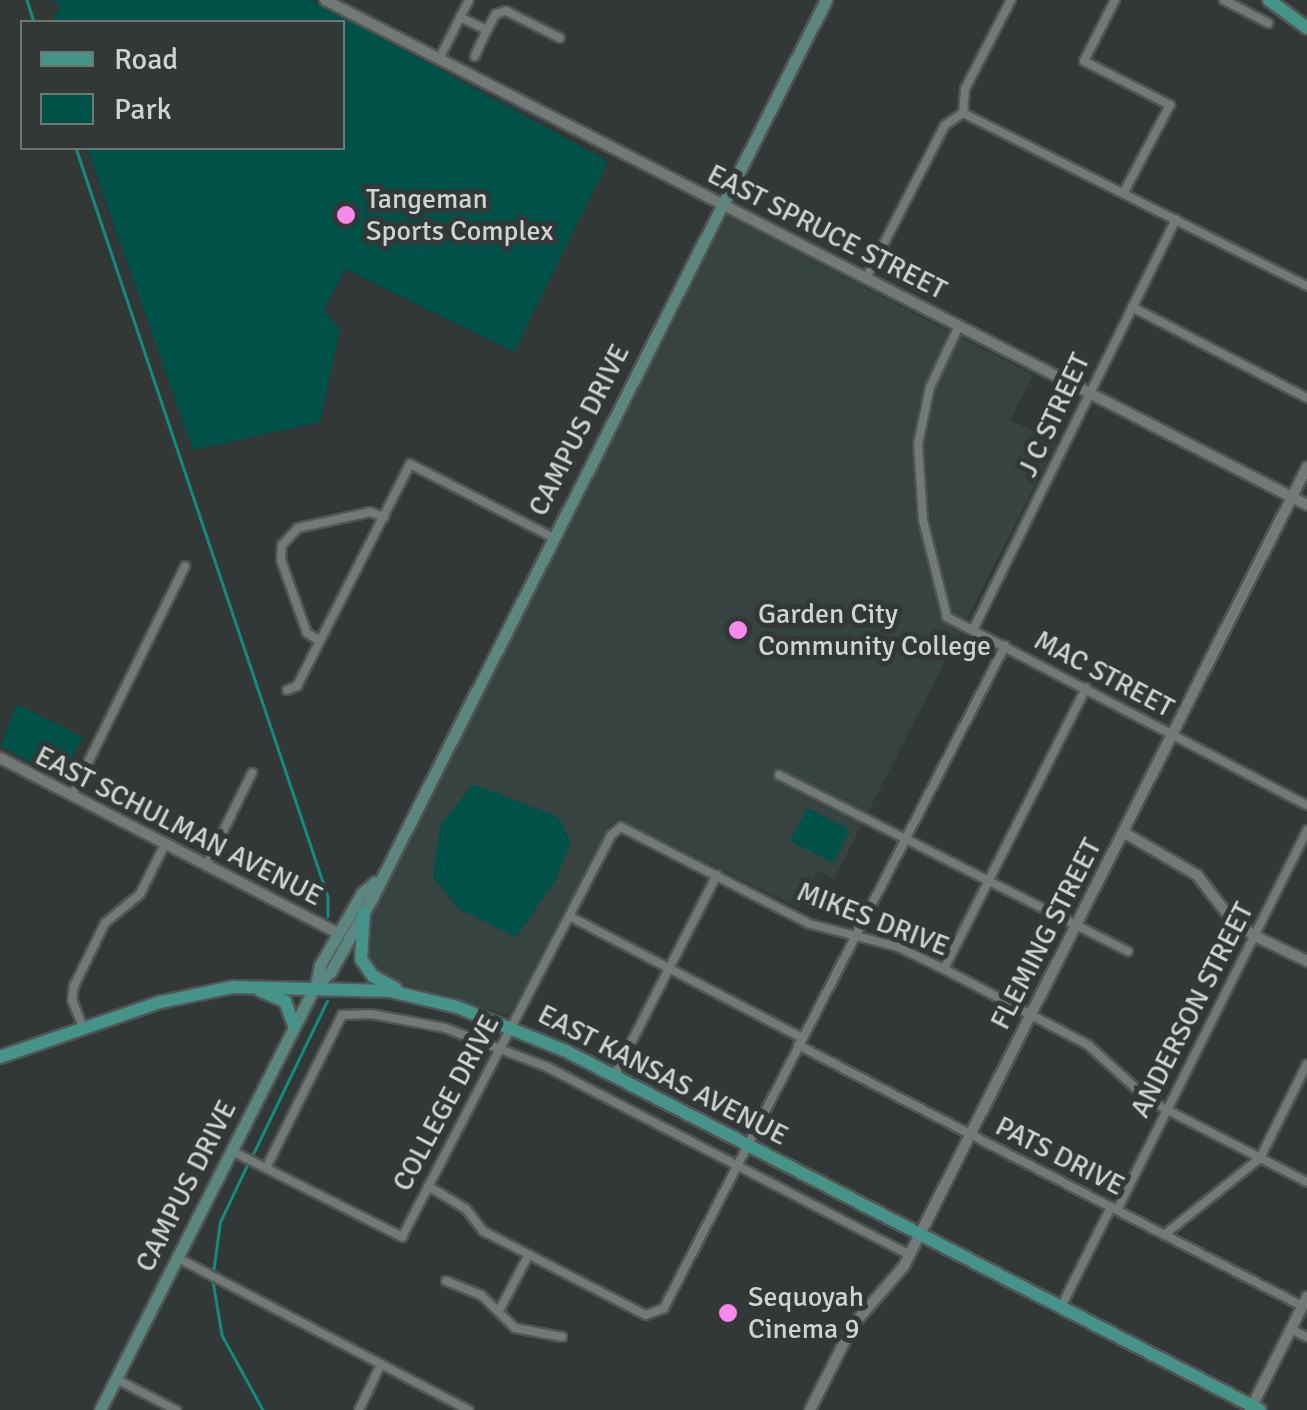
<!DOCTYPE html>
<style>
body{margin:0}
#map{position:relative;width:1307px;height:1410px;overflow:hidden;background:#323837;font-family:Signika,sans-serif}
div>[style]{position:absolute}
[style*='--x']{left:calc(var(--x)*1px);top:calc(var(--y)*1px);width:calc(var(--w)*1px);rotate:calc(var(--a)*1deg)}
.built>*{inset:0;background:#364340}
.green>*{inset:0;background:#005147}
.stream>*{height:2.5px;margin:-1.25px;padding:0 1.25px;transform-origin:1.25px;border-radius:1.25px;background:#138c7d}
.roads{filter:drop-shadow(2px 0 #505554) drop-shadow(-2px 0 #505554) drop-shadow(0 2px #505554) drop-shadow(0 -2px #505554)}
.minor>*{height:8px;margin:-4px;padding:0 4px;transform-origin:4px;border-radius:4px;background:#727977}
.tertiary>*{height:10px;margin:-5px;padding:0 5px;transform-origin:5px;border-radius:5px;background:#727977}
.secondary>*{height:11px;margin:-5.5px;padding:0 5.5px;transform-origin:5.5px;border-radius:5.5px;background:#5c8680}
.primary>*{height:12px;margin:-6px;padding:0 6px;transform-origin:6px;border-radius:6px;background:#459389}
.dots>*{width:28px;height:28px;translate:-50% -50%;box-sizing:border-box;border:5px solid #323837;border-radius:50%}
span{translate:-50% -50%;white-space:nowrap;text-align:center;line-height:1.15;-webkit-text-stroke:10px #323837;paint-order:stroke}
.poi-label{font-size:28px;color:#cfd3d2}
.left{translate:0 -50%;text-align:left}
.street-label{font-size:28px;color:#cfd3d2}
.legend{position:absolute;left:20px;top:20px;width:325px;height:130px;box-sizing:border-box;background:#323837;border:2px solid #717675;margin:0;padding:12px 18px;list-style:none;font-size:30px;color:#cfd3d2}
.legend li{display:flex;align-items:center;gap:20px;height:50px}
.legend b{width:50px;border:2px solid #717675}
</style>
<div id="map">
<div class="built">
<div style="clip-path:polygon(727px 216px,1033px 375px,1010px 420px,1057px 442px,834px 879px,818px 871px,799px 908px,619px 819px,609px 825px,509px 1016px,392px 981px,366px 955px,366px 925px)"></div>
</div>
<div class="green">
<div style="clip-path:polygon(53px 0,312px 0,608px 161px,514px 352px,345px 269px,324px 309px,340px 330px,320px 422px,193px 450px,87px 148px,342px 148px,342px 22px,60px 22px,53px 19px,61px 5px)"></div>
<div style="clip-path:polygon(17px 704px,83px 737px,61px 779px,0 745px)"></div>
<div style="clip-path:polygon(473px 784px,558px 817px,571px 842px,555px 881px,516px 937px,458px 908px,433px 877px,440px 826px)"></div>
<div style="clip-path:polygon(807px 808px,850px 830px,833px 863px,790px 841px)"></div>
</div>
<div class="stream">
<div style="--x:27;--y:0;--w:23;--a:72"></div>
<div style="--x:76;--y:148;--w:790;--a:71.4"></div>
<div style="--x:328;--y:897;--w:19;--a:90"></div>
<div style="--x:252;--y:1156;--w:172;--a:-64.2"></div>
<div style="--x:213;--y:1273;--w:51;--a:-82.2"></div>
<div style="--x:220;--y:1222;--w:65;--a:-64.6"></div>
<div style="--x:213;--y:1281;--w:55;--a:80.5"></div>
<div style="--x:222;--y:1335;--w:85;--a:61.3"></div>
</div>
<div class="roads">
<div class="minor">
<div style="--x:1115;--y:0;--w:68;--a:116.9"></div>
<div style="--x:1084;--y:61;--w:97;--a:27.1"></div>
<div style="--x:1170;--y:105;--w:98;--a:117.9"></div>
<div style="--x:1224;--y:0;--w:50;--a:27.6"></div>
<div style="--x:460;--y:17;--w:30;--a:26"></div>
<div style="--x:487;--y:30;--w:29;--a:115"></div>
<div style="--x:487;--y:30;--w:18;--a:-61"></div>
<div style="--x:496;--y:14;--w:10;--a:-17"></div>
<div style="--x:506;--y:11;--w:60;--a:26.6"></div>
<div style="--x:439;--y:59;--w:66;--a:-63"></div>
<div style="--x:963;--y:113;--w:385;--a:26.7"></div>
<div style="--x:963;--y:113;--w:24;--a:-85"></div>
<div style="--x:965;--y:89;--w:100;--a:-62.7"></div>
<div style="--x:866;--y:278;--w:172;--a:-62.7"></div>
<div style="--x:945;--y:125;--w:22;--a:-34"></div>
<div style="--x:1132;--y:307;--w:197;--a:27.5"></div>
<div style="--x:959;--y:326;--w:68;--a:115.4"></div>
<div style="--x:930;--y:387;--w:58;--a:101.9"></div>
<div style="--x:918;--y:444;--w:76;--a:86.2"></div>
<div style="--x:923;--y:520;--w:100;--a:76.1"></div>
<div style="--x:947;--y:617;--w:406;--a:27.6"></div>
<div style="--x:973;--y:630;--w:458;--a:-63.7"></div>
<div style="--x:320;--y:641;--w:15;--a:-148"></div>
<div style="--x:307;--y:633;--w:77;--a:-109.6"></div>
<div style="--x:281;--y:560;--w:15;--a:-86"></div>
<div style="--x:282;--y:545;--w:23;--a:-47"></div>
<div style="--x:298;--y:528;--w:74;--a:-12.5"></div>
<div style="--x:370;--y:512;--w:15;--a:20"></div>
<div style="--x:287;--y:690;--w:11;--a:-22"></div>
<div style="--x:297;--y:686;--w:249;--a:-63"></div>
<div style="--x:410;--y:464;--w:160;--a:27.2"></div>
<div style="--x:779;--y:775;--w:391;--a:26.8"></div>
<div style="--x:72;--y:795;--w:255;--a:-63.7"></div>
<div style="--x:206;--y:866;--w:104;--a:-63.7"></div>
<div style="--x:569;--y:916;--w:263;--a:27.6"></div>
<div style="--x:944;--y:969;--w:315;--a:-63.2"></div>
<div style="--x:83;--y:1027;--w:29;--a:-112"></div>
<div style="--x:72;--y:1000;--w:14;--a:-82"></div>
<div style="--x:74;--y:986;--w:70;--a:-63.8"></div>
<div style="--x:105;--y:923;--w:45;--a:-39.6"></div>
<div style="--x:140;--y:894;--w:56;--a:-63.4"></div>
<div style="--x:798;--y:1045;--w:568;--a:27.38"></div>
<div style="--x:614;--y:1076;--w:226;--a:-62.9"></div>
<div style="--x:232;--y:1151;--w:191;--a:26.8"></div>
<div style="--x:402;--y:1237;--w:453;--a:-62.5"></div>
<div style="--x:611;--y:835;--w:13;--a:-39"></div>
<div style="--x:621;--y:827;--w:212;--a:27.2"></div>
<div style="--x:810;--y:924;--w:91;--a:14.6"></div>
<div style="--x:898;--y:947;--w:51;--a:25.6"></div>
<div style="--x:944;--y:969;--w:163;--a:27.8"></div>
<div style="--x:1088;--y:1045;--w:84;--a:42.1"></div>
<div style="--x:1150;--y:1101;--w:177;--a:27.3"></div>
<div style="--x:266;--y:1168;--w:171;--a:-63.6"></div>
<div style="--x:342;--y:1015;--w:29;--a:-2"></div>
<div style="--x:371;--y:1014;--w:75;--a:10.7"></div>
<div style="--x:445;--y:1028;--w:109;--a:20.9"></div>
<div style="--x:547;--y:1067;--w:409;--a:27.4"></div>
<div style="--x:428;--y:1186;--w:44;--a:31.2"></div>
<div style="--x:466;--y:1209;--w:28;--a:52"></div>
<div style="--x:483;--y:1231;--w:183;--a:27.3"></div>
<div style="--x:646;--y:1315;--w:19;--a:-21"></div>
<div style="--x:664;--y:1308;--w:745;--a:-62.75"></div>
<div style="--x:1117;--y:1210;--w:425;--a:-63.4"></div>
<div style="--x:1164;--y:1235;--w:123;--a:-38.7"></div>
<div style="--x:1260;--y:1158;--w:105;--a:-63.4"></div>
<div style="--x:178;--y:1258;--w:328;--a:27.6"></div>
<div style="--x:446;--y:1281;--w:38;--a:22"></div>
<div style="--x:481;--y:1295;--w:47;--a:44.1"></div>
<div style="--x:515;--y:1328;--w:48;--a:10.8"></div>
<div style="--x:1061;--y:1307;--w:112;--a:-63.4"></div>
<div style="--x:499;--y:1311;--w:64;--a:-62.2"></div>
<div style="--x:1291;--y:1329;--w:18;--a:27"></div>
<div style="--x:116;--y:1379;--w:68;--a:27.3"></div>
<div style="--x:359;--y:1410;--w:51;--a:-64.4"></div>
</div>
<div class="tertiary">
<div style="--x:325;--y:0;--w:1104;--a:27.21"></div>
<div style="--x:0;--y:758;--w:381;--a:27.4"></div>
<div style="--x:1123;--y:832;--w:86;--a:30.2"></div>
<div style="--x:1197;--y:875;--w:57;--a:52.1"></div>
<div style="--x:1232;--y:920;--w:28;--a:35"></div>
<div style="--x:1255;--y:936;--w:58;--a:25.7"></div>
<div style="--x:810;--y:1410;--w:95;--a:-63.2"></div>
<div style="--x:853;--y:1325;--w:78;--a:-49.2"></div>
<div style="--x:904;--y:1266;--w:895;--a:-63.23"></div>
<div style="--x:1250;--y:1410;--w:127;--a:-63.2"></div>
</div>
<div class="secondary">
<div style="--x:316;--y:985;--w:21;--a:-43"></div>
<div style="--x:331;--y:971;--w:84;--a:-60.7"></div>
<div style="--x:372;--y:898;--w:1006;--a:-63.18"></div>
<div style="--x:100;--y:1410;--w:477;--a:-63.1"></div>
<div style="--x:316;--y:985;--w:20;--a:-79"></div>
<div style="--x:320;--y:965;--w:83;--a:-59.7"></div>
<div style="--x:362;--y:893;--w:17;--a:-40"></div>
</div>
<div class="primary">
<div style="--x:1269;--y:0;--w:47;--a:36.4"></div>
<div style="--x:364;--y:913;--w:46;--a:93.7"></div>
<div style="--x:361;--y:959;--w:21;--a:55"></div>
<div style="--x:373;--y:976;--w:26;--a:29"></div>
<div style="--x:261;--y:991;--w:26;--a:23"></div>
<div style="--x:285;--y:1001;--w:27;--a:70"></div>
<div style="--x:0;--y:1057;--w:170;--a:-18.9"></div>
<div style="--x:161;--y:1002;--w:74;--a:-11.8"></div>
<div style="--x:233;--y:987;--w:157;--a:1.5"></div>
<div style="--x:390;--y:991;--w:69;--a:13.4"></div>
<div style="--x:457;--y:1007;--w:118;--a:22"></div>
<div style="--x:566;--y:1051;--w:781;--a:27.35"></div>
</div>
</div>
<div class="dots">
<div style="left:346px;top:215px;background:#f888ea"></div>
<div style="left:738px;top:630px;background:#f888ea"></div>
<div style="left:728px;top:1313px;background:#f888ea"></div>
</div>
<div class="poi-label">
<span class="left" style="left:366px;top:215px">Tangeman<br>Sports Complex</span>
<span class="left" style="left:758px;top:630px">Garden City<br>Community College</span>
<span class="left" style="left:748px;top:1313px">Sequoyah<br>Cinema 9</span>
</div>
<div class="street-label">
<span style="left:827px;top:232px;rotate:27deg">EAST SPRUCE STREET</span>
<span style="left:1054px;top:415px;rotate:-65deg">J C STREET</span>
<span style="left:579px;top:430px;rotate:-63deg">CAMPUS DRIVE</span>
<span style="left:1104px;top:674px;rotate:28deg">MAC STREET</span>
<span style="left:179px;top:826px;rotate:27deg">EAST SCHULMAN AVENUE</span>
<span style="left:873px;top:919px;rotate:21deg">MIKES DRIVE</span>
<span style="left:1046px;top:934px;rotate:-63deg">FLEMING STREET</span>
<span style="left:1192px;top:1010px;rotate:-63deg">ANDERSON STREET</span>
<span style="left:663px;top:1075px;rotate:27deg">EAST KANSAS AVENUE</span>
<span style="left:446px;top:1103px;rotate:-62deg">COLLEGE DRIVE</span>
<span style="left:1060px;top:1156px;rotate:27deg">PATS DRIVE</span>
<span style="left:186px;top:1186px;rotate:-63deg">CAMPUS DRIVE</span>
</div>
<ul class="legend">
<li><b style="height:12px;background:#459389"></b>Road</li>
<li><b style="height:28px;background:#005147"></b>Park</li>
</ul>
</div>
